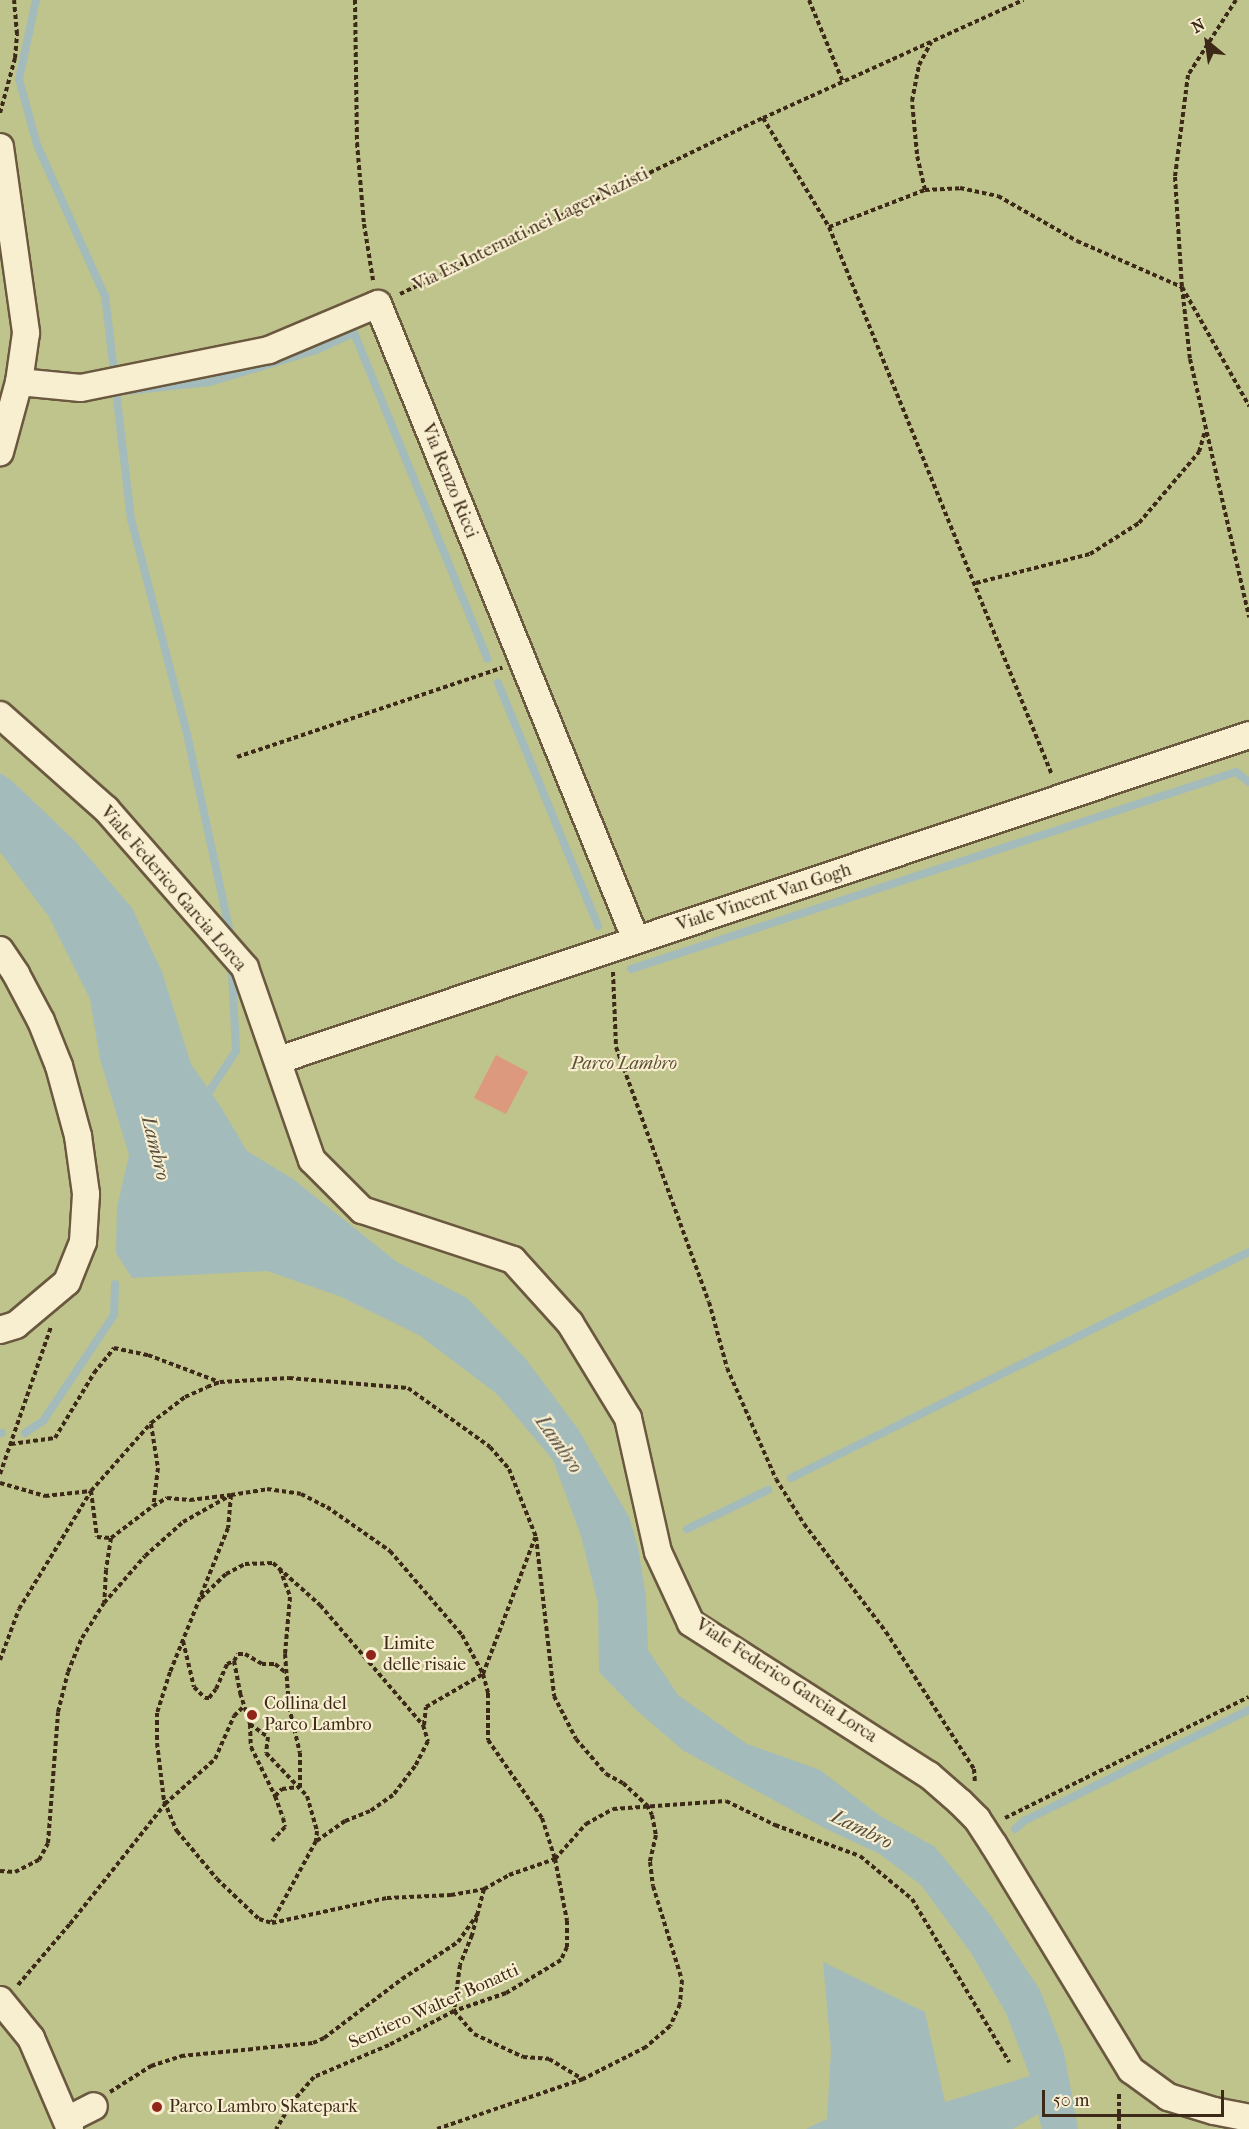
<!DOCTYPE html>
<style>
body{margin:0}
#map{position:relative;width:1249px;height:2129px;overflow:hidden;background:#f5e5b7;font-family:"IM FELL French Canon",serif}
div>[style]{position:absolute}
[style*='--x']{left:calc(var(--x)*1px);top:calc(var(--y)*1px);width:calc(var(--w)*1px);rotate:calc(var(--a)*1deg)}
.green>*{inset:0;background:#bfc38c}
.water>*{inset:0;background:#a3bcbb}
.stream>*{height:8px;margin:-4px;padding:0 4px;transform-origin:4px;border-radius:4px;background:#a3bcbb}
.building>*{inset:0;background:#dd997e}
.path>*{height:4px;margin-top:-2px;transform-origin:0;background:repeating-linear-gradient(90deg,#3c2917 0 4.5px,transparent 0 7.5px)}
.roads{filter:drop-shadow(2px 0 #6a583f) drop-shadow(-2px 0 #6a583f) drop-shadow(0 2px #6a583f) drop-shadow(0 -2px #6a583f)}
.minor>*{height:26px;margin:-13px;padding:0 13px;transform-origin:13px;border-radius:13px;background:#f8eed0}
.dots>*{width:16px;height:16px;translate:-50% -50%;box-sizing:border-box;border:3px solid #f8eed0;border-radius:50%}
span{translate:-50% -50%;white-space:nowrap;text-align:center;line-height:1.15;-webkit-text-stroke:4.5px #f8eed0;paint-order:stroke}
.street-label{font-size:18px;color:#3c2917}
.park-label{font-size:18px;color:#5d5034;font-style:italic}
.poi-label{font-size:18px;color:#3c2917}
.left{translate:0 -50%;text-align:left}
.water-label{font-size:20px;color:#564e40;font-style:italic}
.north{position:absolute;left:1177px;top:12px;width:60px;height:60px;-webkit-text-stroke:4px #f8eed0;paint-order:stroke;rotate:331deg;font-size:16px;font-weight:700;line-height:24px;text-align:center;color:#3c2917}
.north::after{content:'';display:block;margin:auto;width:21px;height:27px;background:#3c2917;clip-path:polygon(50% 0,100% 100%,50% 72%,0 100%)}
.scale{position:absolute;left:1042px;top:2090px;width:182px;height:27px;box-sizing:border-box;border:3px solid #3c2917;border-top:0;padding-left:8px;font-size:18px;line-height:21px;white-space:nowrap;color:#3c2917;-webkit-text-stroke:4px #f8eed0;paint-order:stroke}
</style>
<div id="map">
<div class="green">
<div style="clip-path:polygon(0 0,1249px 0,1249px 2129px,0 2129px)"></div>
</div>
<div class="water">
<div style="clip-path:polygon(0 773px,11px 780px,75px 841px,132px 908px,162px 972px,191px 1064px,219px 1104px,247px 1151px,293px 1179px,397px 1262px,467px 1298px,525px 1358px,578px 1429px,629px 1517px,638px 1547px,646px 1597px,648px 1650px,678px 1695px,747px 1744px,820px 1770px,880px 1816px,935px 1847px,989px 1913px,1040px 1990px,1064px 2052px,1078px 2129px,1042px 2129px,1038px 2114px,1013px 2129px,806px 2129px,827px 2119px,831px 2050px,823px 1962px,925px 2012px,945px 2102px,1030px 2076px,1006px 2013px,971px 1953px,921px 1885px,878px 1853px,826px 1829px,684px 1751px,636px 1710px,599px 1672px,598px 1603px,581px 1536px,553px 1460px,497px 1394px,419px 1335px,339px 1296px,267px 1271px,132px 1278px,116px 1253px,117px 1207px,129px 1155px,100px 1059px,90px 999px,49px 917px,0 852px)"></div>
</div>
<div class="stream">
<div style="--x:36;--y:0;--w:81;--a:102.1"></div>
<div style="--x:19;--y:79;--w:68;--a:74.7"></div>
<div style="--x:37;--y:145;--w:166;--a:65.8"></div>
<div style="--x:105;--y:296;--w:76;--a:83.2"></div>
<div style="--x:498;--y:683;--w:263;--a:67.6"></div>
<div style="--x:230;--y:933;--w:208;--a:-102.2"></div>
<div style="--x:186;--y:730;--w:218;--a:-104.6"></div>
<div style="--x:131;--y:519;--w:128;--a:-96.7"></div>
<div style="--x:116;--y:392;--w:95;--a:-6.1"></div>
<div style="--x:210;--y:382;--w:111;--a:-16.8"></div>
<div style="--x:316;--y:350;--w:42;--a:-24.1"></div>
<div style="--x:354;--y:333;--w:352;--a:67.7"></div>
<div style="--x:631;--y:969;--w:636;--a:-18.04"></div>
<div style="--x:1236;--y:772;--w:16;--a:38"></div>
<div style="--x:205;--y:1098;--w:56;--a:-56.6"></div>
<div style="--x:236;--y:1051;--w:80;--a:-92.9"></div>
<div style="--x:0;--y:1433;--w:2;--a:0"></div>
<div style="--x:25;--y:1433;--w:22;--a:-34"></div>
<div style="--x:43;--y:1421;--w:128;--a:-56.2"></div>
<div style="--x:114;--y:1315;--w:31;--a:-88"></div>
<div style="--x:791;--y:1478;--w:511;--a:-26.26"></div>
<div style="--x:687;--y:1529;--w:90;--a:-25.7"></div>
<div style="--x:1015;--y:1829;--w:12;--a:-42"></div>
<div style="--x:1024;--y:1821;--w:251;--a:-26.3"></div>
</div>
<div class="building">
<div style="clip-path:polygon(496px 1055px,528px 1072px,506px 1114px,474px 1098px)"></div>
</div>
<div class="path">
<div style="--x:355;--y:0;--w:143;--a:89.2"></div>
<div style="--x:357;--y:143;--w:81;--a:85.1"></div>
<div style="--x:364;--y:224;--w:57;--a:80.9"></div>
<div style="--x:809;--y:0;--w:89;--a:67.5"></div>
<div style="--x:1236;--y:0;--w:89;--a:122.6"></div>
<div style="--x:1188;--y:75;--w:103;--a:97.3"></div>
<div style="--x:1175;--y:177;--w:110;--a:86.4"></div>
<div style="--x:1182;--y:287;--w:72;--a:83.7"></div>
<div style="--x:1190;--y:359;--w:265;--a:77.1"></div>
<div style="--x:0;--y:113;--w:57;--a:-74.7"></div>
<div style="--x:15;--y:58;--w:24;--a:-85"></div>
<div style="--x:17;--y:34;--w:34;--a:-95"></div>
<div style="--x:763;--y:118;--w:127;--a:58.8"></div>
<div style="--x:829;--y:227;--w:592;--a:67.86"></div>
<div style="--x:925;--y:190;--w:37;--a:-103"></div>
<div style="--x:917;--y:154;--w:53;--a:-95.4"></div>
<div style="--x:912;--y:101;--w:37;--a:-79"></div>
<div style="--x:919;--y:65;--w:26;--a:-62"></div>
<div style="--x:829;--y:227;--w:103;--a:-21.1"></div>
<div style="--x:925;--y:190;--w:35;--a:-3"></div>
<div style="--x:960;--y:188;--w:39;--a:12"></div>
<div style="--x:998;--y:196;--w:91;--a:29.7"></div>
<div style="--x:1077;--y:241;--w:115;--a:23.7"></div>
<div style="--x:1182;--y:287;--w:137;--a:60.6"></div>
<div style="--x:400;--y:294;--w:403;--a:-25.9"></div>
<div style="--x:763;--y:118;--w:286;--a:-24.4"></div>
<div style="--x:976;--y:583;--w:118;--a:-14.3"></div>
<div style="--x:1090;--y:554;--w:58;--a:-32.3"></div>
<div style="--x:1139;--y:523;--w:93;--a:-49.8"></div>
<div style="--x:1199;--y:452;--w:22;--a:-74"></div>
<div style="--x:237;--y:757;--w:280;--a:-18.6"></div>
<div style="--x:613;--y:972;--w:75;--a:87.7"></div>
<div style="--x:616;--y:1047;--w:271;--a:70"></div>
<div style="--x:709;--y:1302;--w:68;--a:74.7"></div>
<div style="--x:727;--y:1368;--w:121;--a:66.2"></div>
<div style="--x:776;--y:1479;--w:53;--a:58.1"></div>
<div style="--x:804;--y:1524;--w:136;--a:52.8"></div>
<div style="--x:886;--y:1632;--w:163;--a:57.3"></div>
<div style="--x:974;--y:1769;--w:14;--a:86"></div>
<div style="--x:151;--y:1424;--w:45;--a:81"></div>
<div style="--x:158;--y:1468;--w:38;--a:97"></div>
<div style="--x:11;--y:1444;--w:44;--a:-7.8"></div>
<div style="--x:55;--y:1438;--w:76;--a:-59"></div>
<div style="--x:94;--y:1373;--w:32;--a:-51"></div>
<div style="--x:114;--y:1348;--w:35;--a:12"></div>
<div style="--x:148;--y:1355;--w:76;--a:20.8"></div>
<div style="--x:0;--y:1474;--w:156;--a:-70.9"></div>
<div style="--x:0;--y:1483;--w:47;--a:16.1"></div>
<div style="--x:45;--y:1496;--w:46;--a:-6.2"></div>
<div style="--x:91;--y:1491;--w:46;--a:82.6"></div>
<div style="--x:97;--y:1537;--w:14;--a:4"></div>
<div style="--x:111;--y:1538;--w:32;--a:99"></div>
<div style="--x:106;--y:1570;--w:33;--a:93"></div>
<div style="--x:111;--y:1538;--w:53;--a:-37.3"></div>
<div style="--x:153;--y:1506;--w:16;--a:-30"></div>
<div style="--x:167;--y:1498;--w:23;--a:5"></div>
<div style="--x:190;--y:1500;--w:41;--a:-7"></div>
<div style="--x:231;--y:1495;--w:33;--a:95"></div>
<div style="--x:228;--y:1528;--w:155;--a:111.9"></div>
<div style="--x:170;--y:1672;--w:43;--a:107.6"></div>
<div style="--x:157;--y:1713;--w:30;--a:90"></div>
<div style="--x:157;--y:1743;--w:58;--a:83.1"></div>
<div style="--x:164;--y:1801;--w:33;--a:67"></div>
<div style="--x:177;--y:1831;--w:62;--a:50.2"></div>
<div style="--x:217;--y:1879;--w:58;--a:43.6"></div>
<div style="--x:259;--y:1919;--w:14;--a:17"></div>
<div style="--x:272;--y:1923;--w:118;--a:-12.3"></div>
<div style="--x:387;--y:1898;--w:64;--a:-2.7"></div>
<div style="--x:451;--y:1895;--w:34;--a:-10"></div>
<div style="--x:484;--y:1889;--w:29;--a:-29"></div>
<div style="--x:509;--y:1875;--w:49;--a:-19.2"></div>
<div style="--x:555;--y:1859;--w:47;--a:-48.5"></div>
<div style="--x:586;--y:1824;--w:31;--a:-29"></div>
<div style="--x:613;--y:1809;--w:113;--a:-4"></div>
<div style="--x:726;--y:1801;--w:55;--a:26.1"></div>
<div style="--x:775;--y:1825;--w:90;--a:20"></div>
<div style="--x:860;--y:1856;--w:67;--a:39.6"></div>
<div style="--x:912;--y:1899;--w:190;--a:59.2"></div>
<div style="--x:280;--y:1569;--w:30;--a:70"></div>
<div style="--x:290;--y:1597;--w:57;--a:95"></div>
<div style="--x:285;--y:1654;--w:53;--a:85.7"></div>
<div style="--x:289;--y:1707;--w:47;--a:76.6"></div>
<div style="--x:300;--y:1753;--w:34;--a:90"></div>
<div style="--x:201;--y:1598;--w:35;--a:-44"></div>
<div style="--x:226;--y:1574;--w:21;--a:-28"></div>
<div style="--x:245;--y:1564;--w:28;--a:-2"></div>
<div style="--x:273;--y:1563;--w:63;--a:41.8"></div>
<div style="--x:320;--y:1605;--w:158;--a:49.4"></div>
<div style="--x:423;--y:1725;--w:17;--a:73"></div>
<div style="--x:428;--y:1741;--w:28;--a:117"></div>
<div style="--x:415;--y:1766;--w:36;--a:127"></div>
<div style="--x:393;--y:1795;--w:28;--a:145"></div>
<div style="--x:370;--y:1811;--w:27;--a:158"></div>
<div style="--x:345;--y:1821;--w:35;--a:145"></div>
<div style="--x:183;--y:1641;--w:47;--a:76.6"></div>
<div style="--x:194;--y:1687;--w:16;--a:45"></div>
<div style="--x:205;--y:1698;--w:4;--a:0"></div>
<div style="--x:209;--y:1698;--w:11;--a:-52"></div>
<div style="--x:216;--y:1689;--w:27;--a:-66"></div>
<div style="--x:227;--y:1664;--w:8;--a:-23"></div>
<div style="--x:234;--y:1661;--w:8;--a:-60"></div>
<div style="--x:238;--y:1654;--w:7;--a:0"></div>
<div style="--x:245;--y:1654;--w:20;--a:30"></div>
<div style="--x:262;--y:1664;--w:13;--a:0"></div>
<div style="--x:275;--y:1664;--w:14;--a:39"></div>
<div style="--x:0;--y:1660;--w:54;--a:-69.6"></div>
<div style="--x:19;--y:1609;--w:138;--a:-58.6"></div>
<div style="--x:91;--y:1491;--w:91;--a:-48.6"></div>
<div style="--x:151;--y:1423;--w:43;--a:-37.4"></div>
<div style="--x:185;--y:1397;--w:24;--a:-24"></div>
<div style="--x:207;--y:1387;--w:14;--a:-21"></div>
<div style="--x:220;--y:1382;--w:69;--a:-3.3"></div>
<div style="--x:289;--y:1378;--w:119;--a:4.8"></div>
<div style="--x:408;--y:1388;--w:101;--a:35.7"></div>
<div style="--x:490;--y:1447;--w:29;--a:49"></div>
<div style="--x:509;--y:1469;--w:73;--a:68.3"></div>
<div style="--x:536;--y:1537;--w:160;--a:83.5"></div>
<div style="--x:554;--y:1696;--w:48;--a:62.9"></div>
<div style="--x:576;--y:1739;--w:46;--a:49.4"></div>
<div style="--x:606;--y:1774;--w:19;--a:28"></div>
<div style="--x:623;--y:1783;--w:33;--a:43"></div>
<div style="--x:647;--y:1805;--w:11;--a:63"></div>
<div style="--x:652;--y:1815;--w:20;--a:79"></div>
<div style="--x:656;--y:1835;--w:28;--a:103"></div>
<div style="--x:650;--y:1862;--w:24;--a:83"></div>
<div style="--x:653;--y:1886;--w:98;--a:72.9"></div>
<div style="--x:682;--y:1980;--w:24;--a:95"></div>
<div style="--x:680;--y:2004;--w:24;--a:114"></div>
<div style="--x:670;--y:2026;--w:32;--a:139"></div>
<div style="--x:646;--y:2047;--w:71;--a:153.1"></div>
<div style="--x:583;--y:2079;--w:154;--a:161.1"></div>
<div style="--x:234;--y:1661;--w:33;--a:79"></div>
<div style="--x:240;--y:1693;--w:33;--a:72"></div>
<div style="--x:250;--y:1724;--w:23;--a:88"></div>
<div style="--x:251;--y:1747;--w:55;--a:63.9"></div>
<div style="--x:275;--y:1796;--w:23;--a:70"></div>
<div style="--x:283;--y:1818;--w:9;--a:77"></div>
<div style="--x:285;--y:1827;--w:19;--a:133"></div>
<div style="--x:250;--y:1724;--w:22;--a:36"></div>
<div style="--x:268;--y:1737;--w:16;--a:97"></div>
<div style="--x:266;--y:1753;--w:59;--a:46.4"></div>
<div style="--x:307;--y:1796;--w:36;--a:74"></div>
<div style="--x:317;--y:1831;--w:10;--a:96"></div>
<div style="--x:316;--y:1841;--w:92;--a:118.5"></div>
<div style="--x:424;--y:1725;--w:18;--a:-84"></div>
<div style="--x:426;--y:1707;--w:66;--a:-30.1"></div>
<div style="--x:483;--y:1674;--w:146;--a:-69.1"></div>
<div style="--x:275;--y:1796;--w:10;--a:-45"></div>
<div style="--x:282;--y:1789;--w:17;--a:-7"></div>
<div style="--x:1005;--y:1818;--w:272;--a:-26.4"></div>
<div style="--x:0;--y:1871;--w:15;--a:4"></div>
<div style="--x:15;--y:1872;--w:27;--a:-27"></div>
<div style="--x:39;--y:1860;--w:19;--a:-62"></div>
<div style="--x:48;--y:1843;--w:131;--a:-85.6"></div>
<div style="--x:58;--y:1712;--w:41;--a:-76"></div>
<div style="--x:68;--y:1672;--w:37;--a:-68"></div>
<div style="--x:82;--y:1638;--w:41;--a:-57.8"></div>
<div style="--x:104;--y:1603;--w:62;--a:-48.9"></div>
<div style="--x:145;--y:1556;--w:51;--a:-41.8"></div>
<div style="--x:183;--y:1522;--w:55;--a:-29.4"></div>
<div style="--x:231;--y:1495;--w:36;--a:-9"></div>
<div style="--x:267;--y:1489;--w:34;--a:8"></div>
<div style="--x:301;--y:1494;--w:29;--a:27"></div>
<div style="--x:327;--y:1507;--w:77;--a:34.9"></div>
<div style="--x:390;--y:1551;--w:111;--a:49.4"></div>
<div style="--x:462;--y:1635;--w:44;--a:61.7"></div>
<div style="--x:483;--y:1674;--w:20;--a:75"></div>
<div style="--x:488;--y:1693;--w:47;--a:90"></div>
<div style="--x:488;--y:1740;--w:95;--a:55.3"></div>
<div style="--x:542;--y:1818;--w:43;--a:72.4"></div>
<div style="--x:555;--y:1859;--w:63;--a:79"></div>
<div style="--x:567;--y:1921;--w:26;--a:90"></div>
<div style="--x:567;--y:1947;--w:14;--a:115"></div>
<div style="--x:561;--y:1960;--w:64;--a:149"></div>
<div style="--x:506;--y:1993;--w:55;--a:160.9"></div>
<div style="--x:454;--y:2011;--w:73;--a:152.4"></div>
<div style="--x:389;--y:2045;--w:82;--a:156.9"></div>
<div style="--x:314;--y:2077;--w:32;--a:131"></div>
<div style="--x:293;--y:2101;--w:33;--a:121"></div>
<div style="--x:484;--y:1889;--w:48;--a:104.6"></div>
<div style="--x:472;--y:1935;--w:32;--a:112"></div>
<div style="--x:460;--y:1965;--w:46;--a:97.4"></div>
<div style="--x:454;--y:2011;--w:30;--a:49"></div>
<div style="--x:474;--y:2034;--w:54;--a:25.1"></div>
<div style="--x:523;--y:2057;--w:26;--a:4"></div>
<div style="--x:549;--y:2059;--w:39;--a:31"></div>
<div style="--x:18;--y:1985;--w:80;--a:-49.6"></div>
<div style="--x:70;--y:1924;--w:153;--a:-51.6"></div>
<div style="--x:165;--y:1804;--w:67;--a:-42"></div>
<div style="--x:215;--y:1759;--w:47;--a:-66.2"></div>
<div style="--x:234;--y:1716;--w:14;--a:-45"></div>
<div style="--x:110;--y:2092;--w:49;--a:-32.4"></div>
<div style="--x:151;--y:2066;--w:32;--a:-18"></div>
<div style="--x:181;--y:2056;--w:133;--a:-5.6"></div>
<div style="--x:313;--y:2043;--w:12;--a:-24"></div>
<div style="--x:324;--y:2038;--w:98;--a:-37.1"></div>
<div style="--x:402;--y:1979;--w:67;--a:-33.5"></div>
<div style="--x:458;--y:1942;--w:35;--a:-55"></div>
<div style="--x:1119;--y:2129;--w:38;--a:-90"></div>
</div>
<div class="roads">
<div class="minor">
<div style="--x:0;--y:147;--w:188;--a:82"></div>
<div style="--x:26;--y:333;--w:49;--a:98.1"></div>
<div style="--x:19;--y:382;--w:73;--a:105.2"></div>
<div style="--x:19;--y:382;--w:62;--a:5.5"></div>
<div style="--x:81;--y:388;--w:192;--a:-11.4"></div>
<div style="--x:269;--y:350;--w:118;--a:-22.9"></div>
<div style="--x:378;--y:304;--w:686;--a:67.92"></div>
<div style="--x:0;--y:715;--w:142;--a:41.6"></div>
<div style="--x:106;--y:809;--w:211;--a:48.8"></div>
<div style="--x:245;--y:968;--w:203;--a:70.8"></div>
<div style="--x:312;--y:1160;--w:71;--a:45"></div>
<div style="--x:362;--y:1210;--w:159;--a:18.3"></div>
<div style="--x:513;--y:1260;--w:85;--a:47.9"></div>
<div style="--x:570;--y:1323;--w:111;--a:58.6"></div>
<div style="--x:628;--y:1418;--w:137;--a:77.4"></div>
<div style="--x:658;--y:1552;--w:78;--a:65.1"></div>
<div style="--x:691;--y:1623;--w:282;--a:32.6"></div>
<div style="--x:929;--y:1775;--w:41;--a:41.1"></div>
<div style="--x:960;--y:1802;--w:24;--a:45"></div>
<div style="--x:977;--y:1819;--w:31;--a:57"></div>
<div style="--x:994;--y:1845;--w:263;--a:58.7"></div>
<div style="--x:1131;--y:2070;--w:46;--a:36.1"></div>
<div style="--x:1168;--y:2097;--w:48;--a:16.9"></div>
<div style="--x:1214;--y:2111;--w:36;--a:11"></div>
<div style="--x:0;--y:950;--w:29;--a:56"></div>
<div style="--x:16;--y:974;--w:53;--a:62"></div>
<div style="--x:41;--y:1021;--w:48;--a:68.2"></div>
<div style="--x:59;--y:1066;--w:73;--a:74.8"></div>
<div style="--x:78;--y:1136;--w:59;--a:82.1"></div>
<div style="--x:86;--y:1194;--w:48;--a:93.6"></div>
<div style="--x:83;--y:1242;--w:43;--a:111.8"></div>
<div style="--x:67;--y:1282;--w:67;--a:139.9"></div>
<div style="--x:16;--y:1325;--w:17;--a:163"></div>
<div style="--x:279;--y:1060;--w:1023;--a:-18.52"></div>
<div style="--x:0;--y:2000;--w:49;--a:50.8"></div>
<div style="--x:31;--y:2038;--w:99;--a:66.8"></div>
<div style="--x:67;--y:2120;--w:30;--a:-27"></div>
</div>
</div>
<div class="dots">
<div style="left:371px;top:1655px;background:#8f2418"></div>
<div style="left:252px;top:1715px;background:#8f2418"></div>
<div style="left:157px;top:2107px;background:#8f2418"></div>
</div>
<div class="street-label">
<span style="left:531px;top:230px;rotate:-26deg">Via Ex Internati nei Lager Nazisti</span>
<span style="left:449px;top:481px;rotate:68deg">Via Renzo Ricci</span>
<span style="left:173px;top:889px;rotate:49deg">Viale Federico Garcia Lorca</span>
<span style="left:764px;top:898px;rotate:-18deg">Viale Vincent Van Gogh</span>
<span style="left:786px;top:1681px;rotate:33deg">Viale Federico Garcia Lorca</span>
<span style="left:434px;top:2007px;rotate:-24deg">Sentiero Walter Bonatti</span>
</div>
<div class="park-label">
<span style="left:624px;top:1064px">Parco Lambro</span>
</div>
<div class="poi-label">
<span class="left" style="left:383px;top:1655px">Limite<br>delle risaie</span>
<span class="left" style="left:264px;top:1715px">Collina del<br>Parco Lambro</span>
<span class="left" style="left:169px;top:2107px">Parco Lambro Skatepark</span>
</div>
<div class="water-label">
<span style="left:156px;top:1148px;rotate:76deg">Lambro</span>
<span style="left:559px;top:1444px;rotate:55deg">Lambro</span>
<span style="left:862px;top:1829px;rotate:26deg">Lambro</span>
</div>
<div class="north">N</div>
<div class="scale">50 m</div>
</div>
